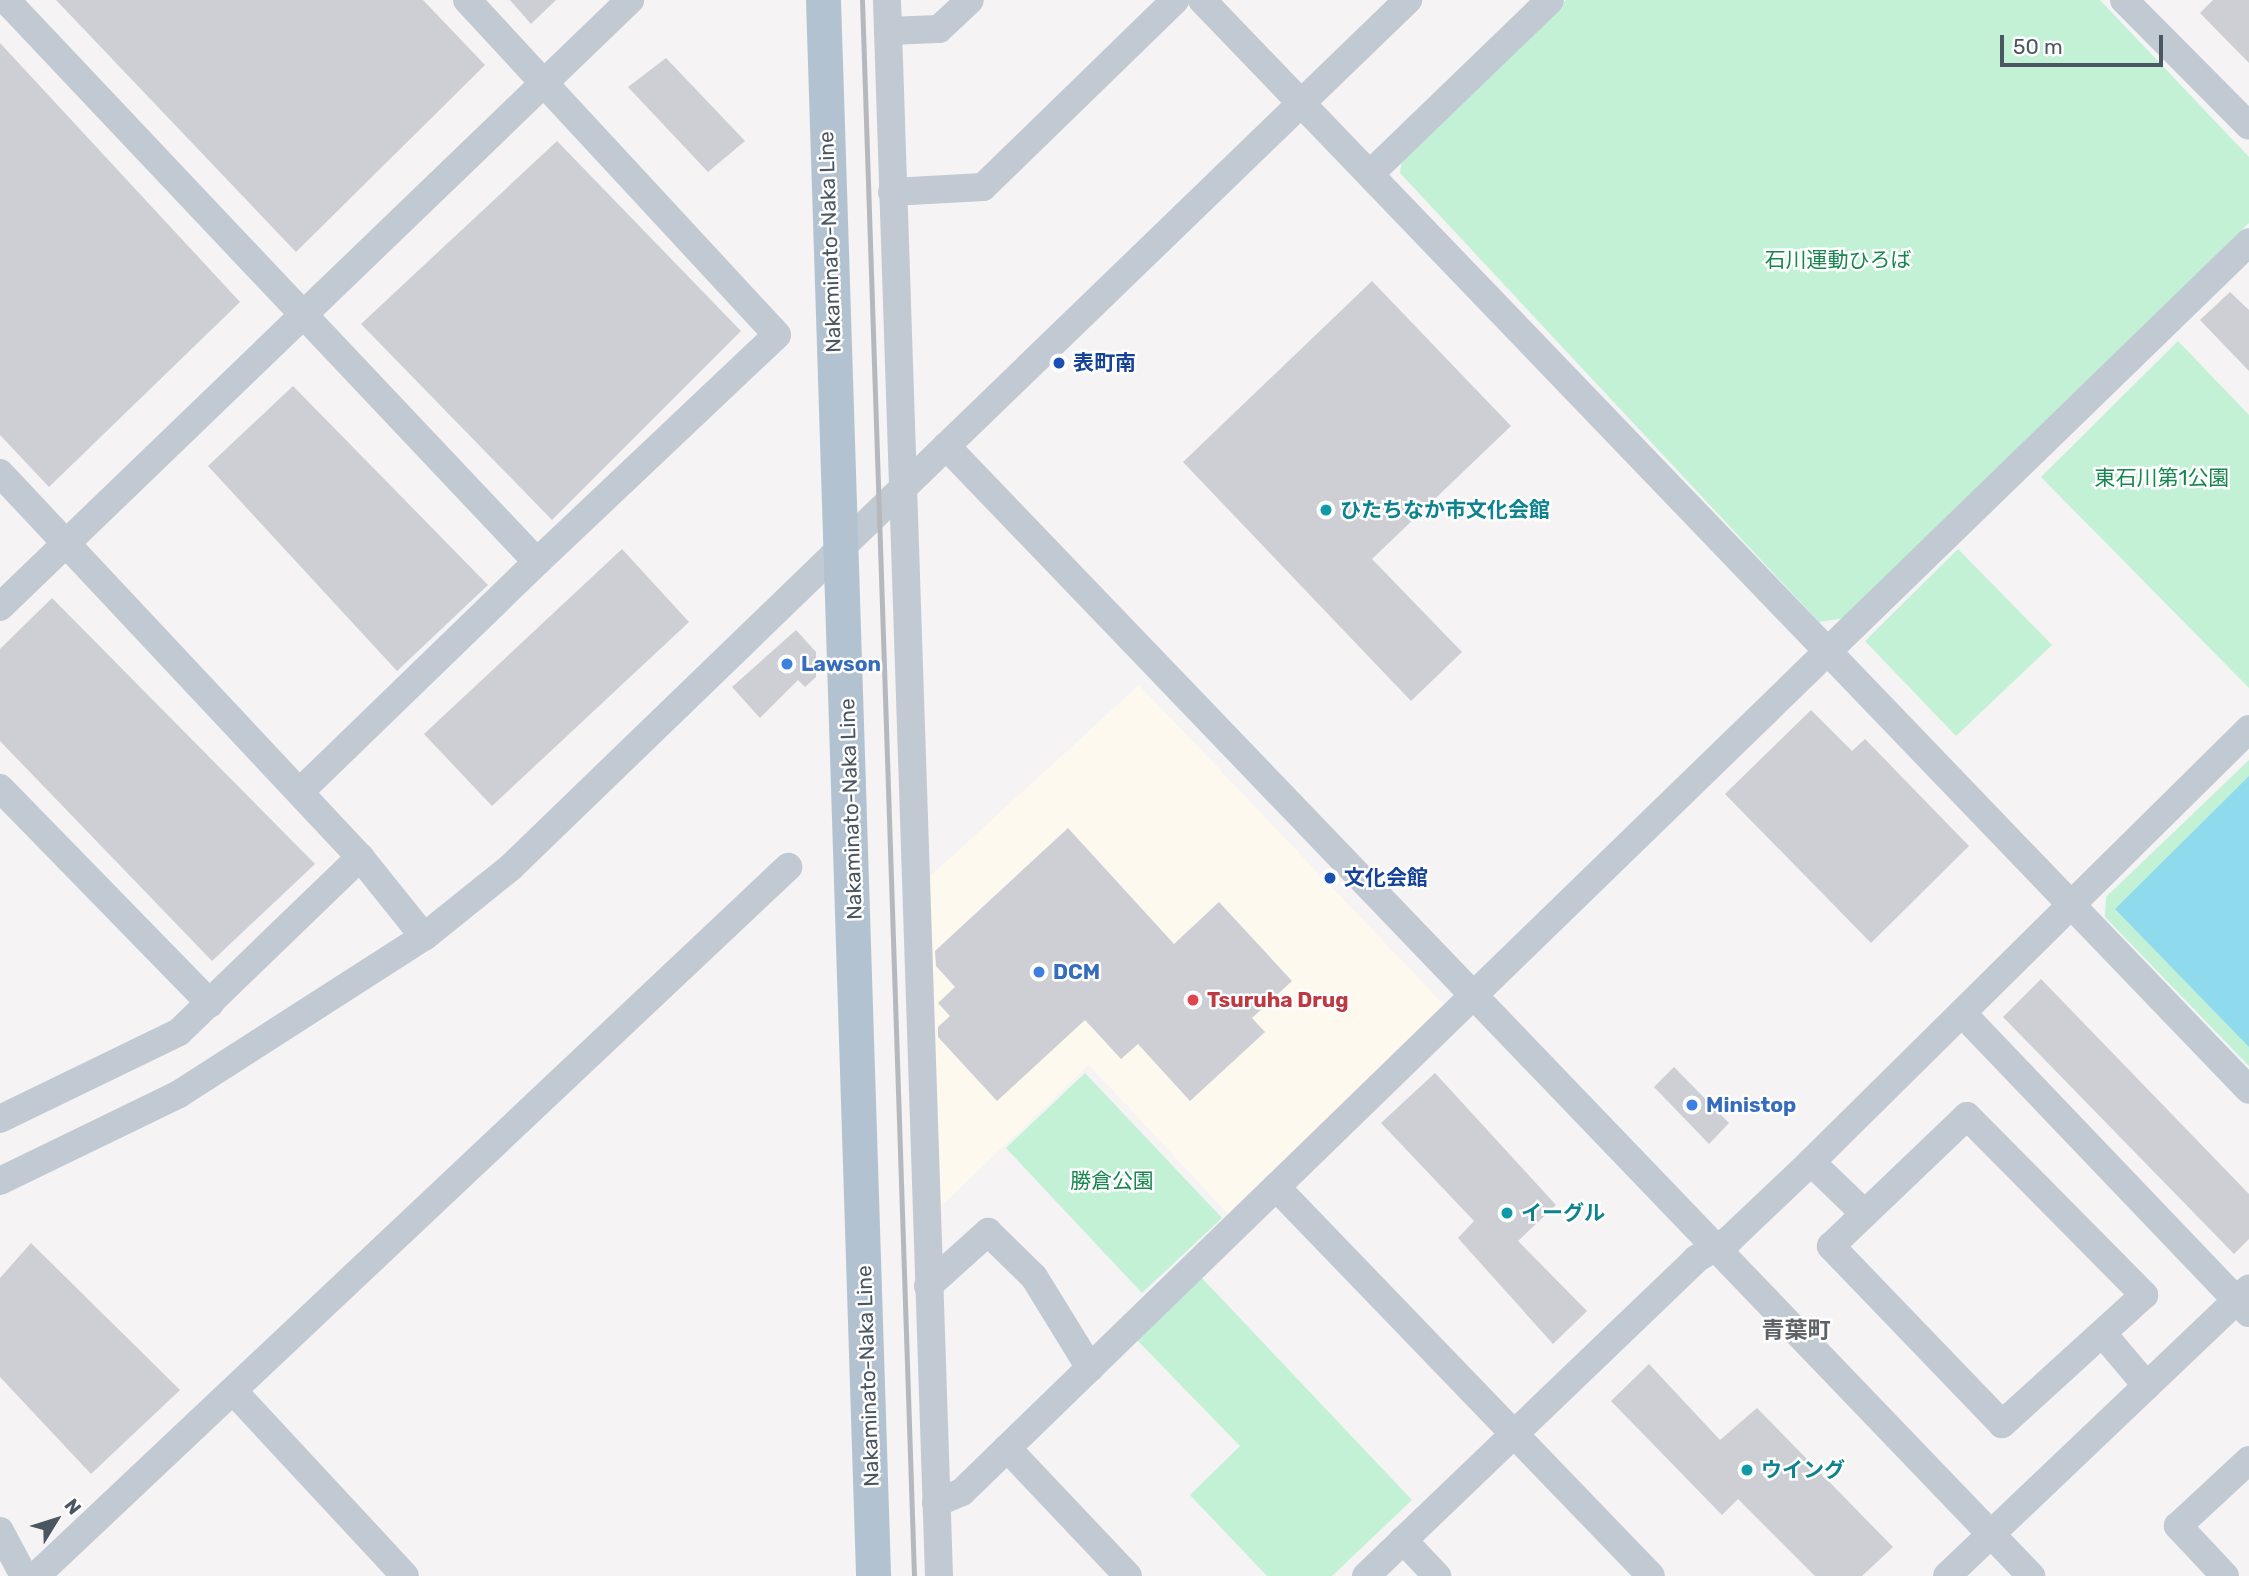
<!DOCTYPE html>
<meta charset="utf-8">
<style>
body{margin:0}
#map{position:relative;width:2249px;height:1576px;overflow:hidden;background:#f5f3f3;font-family:Rubik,"Noto Sans JP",sans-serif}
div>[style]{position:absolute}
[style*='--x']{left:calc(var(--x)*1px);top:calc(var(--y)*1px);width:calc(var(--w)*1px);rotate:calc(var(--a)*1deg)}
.commercial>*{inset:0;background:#fdf9ef}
.green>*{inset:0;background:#c3f1d5}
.water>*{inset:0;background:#90daee}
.building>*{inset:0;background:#cdcfd5}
.minor>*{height:28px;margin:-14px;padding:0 14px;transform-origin:14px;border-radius:14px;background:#c1cad2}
.major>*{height:35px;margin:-17.5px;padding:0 17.5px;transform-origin:17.5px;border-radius:17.5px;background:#b3c2d1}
.rail>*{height:5px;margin:-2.5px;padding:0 2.5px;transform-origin:2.5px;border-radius:2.5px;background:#b5b8bd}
.dots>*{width:19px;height:19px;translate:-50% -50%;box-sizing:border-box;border:4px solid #fff;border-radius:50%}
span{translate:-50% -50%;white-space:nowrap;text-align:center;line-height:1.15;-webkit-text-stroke:5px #fff;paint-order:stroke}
.street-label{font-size:21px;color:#4a5661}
.park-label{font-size:21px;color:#17864f}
.transit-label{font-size:21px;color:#164399;font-weight:700}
.left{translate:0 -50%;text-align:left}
.culture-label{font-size:21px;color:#0d838f;font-weight:700}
.shop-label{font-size:21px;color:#366cbe;font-weight:700}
.health-label{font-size:21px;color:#be3a42;font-weight:700}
.neighbourhood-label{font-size:23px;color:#5f6368;font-weight:700}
.north{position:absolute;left:21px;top:1485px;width:70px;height:70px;-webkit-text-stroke:5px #fff;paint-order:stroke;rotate:52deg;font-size:19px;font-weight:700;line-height:28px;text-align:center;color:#4a5661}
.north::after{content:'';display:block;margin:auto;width:24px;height:32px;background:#4a5661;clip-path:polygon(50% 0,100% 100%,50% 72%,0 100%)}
.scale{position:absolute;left:2000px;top:35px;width:163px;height:32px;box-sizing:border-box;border:4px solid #4a5661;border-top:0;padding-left:9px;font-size:21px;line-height:24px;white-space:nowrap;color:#4a5661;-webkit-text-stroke:5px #fff;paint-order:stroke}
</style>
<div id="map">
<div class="commercial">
<div style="clip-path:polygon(1139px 685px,1447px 1008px,1228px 1214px,1089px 1065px,936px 1211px,924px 882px)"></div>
</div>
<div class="green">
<div style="clip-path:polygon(1566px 0,2100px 0,2249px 157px,2249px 223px,1844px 618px,1819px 622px,1400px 173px,1402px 158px)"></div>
<div style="clip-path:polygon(2178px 341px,2249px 415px,2249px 688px,2041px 477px)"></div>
<div style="clip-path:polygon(1958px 549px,2052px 645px,1956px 736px,1865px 641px)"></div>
<div style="clip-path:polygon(2249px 760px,2249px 1066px,2105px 917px,2106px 897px)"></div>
<div style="clip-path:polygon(1085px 1073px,1222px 1218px,1142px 1293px,1006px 1148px)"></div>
<div style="clip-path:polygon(1200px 1276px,1412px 1500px,1332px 1576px,1267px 1576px,1190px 1495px,1240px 1446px,1136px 1339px)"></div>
</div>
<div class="water">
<div style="clip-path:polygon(2249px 776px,2249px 1047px,2115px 909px)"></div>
</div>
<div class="building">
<div style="clip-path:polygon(56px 0,423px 0,485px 65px,296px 252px)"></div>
<div style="clip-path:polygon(510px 0,556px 0,531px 24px)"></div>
<div style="clip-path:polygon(2213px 0,2249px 0,2249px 63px,2200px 13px)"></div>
<div style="clip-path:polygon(0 43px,240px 302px,49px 487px,0 435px)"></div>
<div style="clip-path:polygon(666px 58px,745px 141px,708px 172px,628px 87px)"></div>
<div style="clip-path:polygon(557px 141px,741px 331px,552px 520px,361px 324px)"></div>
<div style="clip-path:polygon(1372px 281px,1511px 426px,1372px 559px,1462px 652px,1411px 701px,1183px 462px)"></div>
<div style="clip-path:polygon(2230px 292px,2249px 310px,2249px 371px,2200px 320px)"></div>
<div style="clip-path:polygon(293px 386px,488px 585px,397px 671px,208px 466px)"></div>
<div style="clip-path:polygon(622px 549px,689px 622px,492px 806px,424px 734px)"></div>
<div style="clip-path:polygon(52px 598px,315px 864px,212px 961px,0 741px,0 649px)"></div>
<div style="clip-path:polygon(796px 630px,816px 652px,816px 677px,805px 687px,798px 680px,760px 718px,732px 687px)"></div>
<div style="clip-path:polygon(1811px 710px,1852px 751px,1865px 739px,1969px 846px,1871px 943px,1725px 794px)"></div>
<div style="clip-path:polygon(1068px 828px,1174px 944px,1219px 902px,1292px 981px,1252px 1018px,1265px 1032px,1190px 1101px,1138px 1044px,1121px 1059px,1085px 1020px,997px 1101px,938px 1037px,938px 1027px,950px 1016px,938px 1003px,955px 987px,936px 966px,935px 951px)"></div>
<div style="clip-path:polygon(2041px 979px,2249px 1194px,2249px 1239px,2234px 1254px,2003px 1017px)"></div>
<div style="clip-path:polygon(1674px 1067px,1729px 1123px,1709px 1144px,1654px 1087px)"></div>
<div style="clip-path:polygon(1435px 1073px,1556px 1205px,1518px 1241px,1587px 1311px,1553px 1344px,1458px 1238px,1474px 1221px,1381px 1123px)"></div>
<div style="clip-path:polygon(31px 1243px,180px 1390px,91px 1474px,0 1377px,0 1278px)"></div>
<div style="clip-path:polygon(1649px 1364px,1720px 1440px,1757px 1408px,1893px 1547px,1862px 1576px,1815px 1576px,1738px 1499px,1722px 1515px,1611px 1401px)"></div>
</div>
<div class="minor">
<div style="--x:6;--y:0;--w:773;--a:46.62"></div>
<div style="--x:537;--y:562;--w:330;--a:135.9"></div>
<div style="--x:467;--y:0;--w:456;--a:47.2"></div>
<div style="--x:777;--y:335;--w:330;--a:136.6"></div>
<div style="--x:887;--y:0;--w:1577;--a:88.11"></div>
<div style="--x:1202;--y:0;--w:1511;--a:46.15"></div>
<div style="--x:2124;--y:0;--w:177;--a:45.2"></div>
<div style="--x:888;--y:31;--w:51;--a:-2.2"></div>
<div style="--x:939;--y:29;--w:42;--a:-43.1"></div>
<div style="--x:1370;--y:174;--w:250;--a:-44"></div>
<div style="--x:892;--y:192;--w:91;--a:-3.1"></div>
<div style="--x:983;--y:187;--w:268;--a:-44.2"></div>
<div style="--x:946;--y:446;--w:1567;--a:46.16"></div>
<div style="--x:0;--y:473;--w:526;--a:46.85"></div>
<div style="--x:360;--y:857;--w:102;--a:51.3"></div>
<div style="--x:0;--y:607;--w:875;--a:-43.93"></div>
<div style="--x:0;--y:788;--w:301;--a:45.7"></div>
<div style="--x:1962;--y:1013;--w:415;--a:46.3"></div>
<div style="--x:1967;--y:1116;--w:252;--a:45.3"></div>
<div style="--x:2144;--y:1295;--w:192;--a:137.7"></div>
<div style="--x:2002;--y:1424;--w:247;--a:-133.9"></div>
<div style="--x:1831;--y:1246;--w:188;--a:-43.7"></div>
<div style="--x:0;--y:1119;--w:199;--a:-25.9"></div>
<div style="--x:179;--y:1032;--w:252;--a:-44"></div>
<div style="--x:1811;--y:1162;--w:74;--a:43.9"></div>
<div style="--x:0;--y:1181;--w:199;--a:-25.9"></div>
<div style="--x:179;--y:1094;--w:291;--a:-32.7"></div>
<div style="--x:424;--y:937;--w:112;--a:-38.8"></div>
<div style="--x:511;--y:867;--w:1248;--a:-44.03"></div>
<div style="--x:1276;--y:1187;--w:540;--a:46.05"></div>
<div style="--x:928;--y:1286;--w:81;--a:-42"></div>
<div style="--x:988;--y:1232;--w:64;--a:44.4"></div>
<div style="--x:1034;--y:1277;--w:107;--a:58.4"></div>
<div style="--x:2103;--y:1334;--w:68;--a:49.8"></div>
<div style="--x:236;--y:1394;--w:248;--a:47.1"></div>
<div style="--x:1007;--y:1448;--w:176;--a:46.6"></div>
<div style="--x:936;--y:1503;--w:28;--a:-23"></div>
<div style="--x:962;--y:1492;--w:1794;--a:-44.16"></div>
<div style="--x:0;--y:1531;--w:51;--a:61.9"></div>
<div style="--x:1403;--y:1540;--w:50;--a:46.6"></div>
<div style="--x:36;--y:1576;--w:1034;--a:-43.31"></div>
<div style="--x:1366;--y:1576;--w:458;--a:-43.8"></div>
<div style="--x:1696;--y:1259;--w:39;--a:-30"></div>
<div style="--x:1730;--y:1239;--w:112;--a:-43.5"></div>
<div style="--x:1811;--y:1162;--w:616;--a:-44.67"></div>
<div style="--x:1947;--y:1576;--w:417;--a:-43.6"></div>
<div style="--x:2225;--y:1576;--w:69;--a:-133.2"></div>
<div style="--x:2178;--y:1526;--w:97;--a:-42.9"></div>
</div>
<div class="major">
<div style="--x:823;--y:0;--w:1577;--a:88.18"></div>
</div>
<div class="rail">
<div style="--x:862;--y:0;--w:1577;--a:88.11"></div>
</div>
<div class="dots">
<div style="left:1059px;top:363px;background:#1a4fb4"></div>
<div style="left:1326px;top:510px;background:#0f9aa8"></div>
<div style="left:787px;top:664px;background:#3f7fe0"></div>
<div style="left:1330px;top:878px;background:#1a4fb4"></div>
<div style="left:1039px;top:972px;background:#3f7fe0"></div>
<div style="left:1193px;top:1000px;background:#e0444e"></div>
<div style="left:1692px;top:1105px;background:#3f7fe0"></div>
<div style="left:1507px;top:1213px;background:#0f9aa8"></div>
<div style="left:1747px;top:1470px;background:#0f9aa8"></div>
</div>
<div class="street-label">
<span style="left:830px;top:242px;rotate:-92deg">Nakaminato-Naka Line</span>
<span style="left:851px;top:809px;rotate:-92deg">Nakaminato-Naka Line</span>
<span style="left:868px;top:1376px;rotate:-92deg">Nakaminato-Naka Line</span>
</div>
<div class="park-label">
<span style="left:1838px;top:260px">石川運動ひろば</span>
<span style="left:2162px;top:478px">東石川第1公園</span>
<span style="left:1112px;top:1181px">勝倉公園</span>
</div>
<div class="transit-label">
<span class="left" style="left:1073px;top:363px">表町南</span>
<span class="left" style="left:1344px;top:878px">文化会館</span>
</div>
<div class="culture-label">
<span class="left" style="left:1340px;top:510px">ひたちなか市文化会館</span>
<span class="left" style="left:1521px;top:1213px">イーグル</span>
<span class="left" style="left:1761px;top:1470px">ウイング</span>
</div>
<div class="shop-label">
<span class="left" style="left:801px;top:664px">Lawson</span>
<span class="left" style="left:1053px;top:972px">DCM</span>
<span class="left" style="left:1706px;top:1105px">Ministop</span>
</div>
<div class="health-label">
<span class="left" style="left:1207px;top:1000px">Tsuruha Drug</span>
</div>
<div class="neighbourhood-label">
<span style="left:1796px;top:1330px">青葉町</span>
</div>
<div class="north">N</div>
<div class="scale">50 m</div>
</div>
